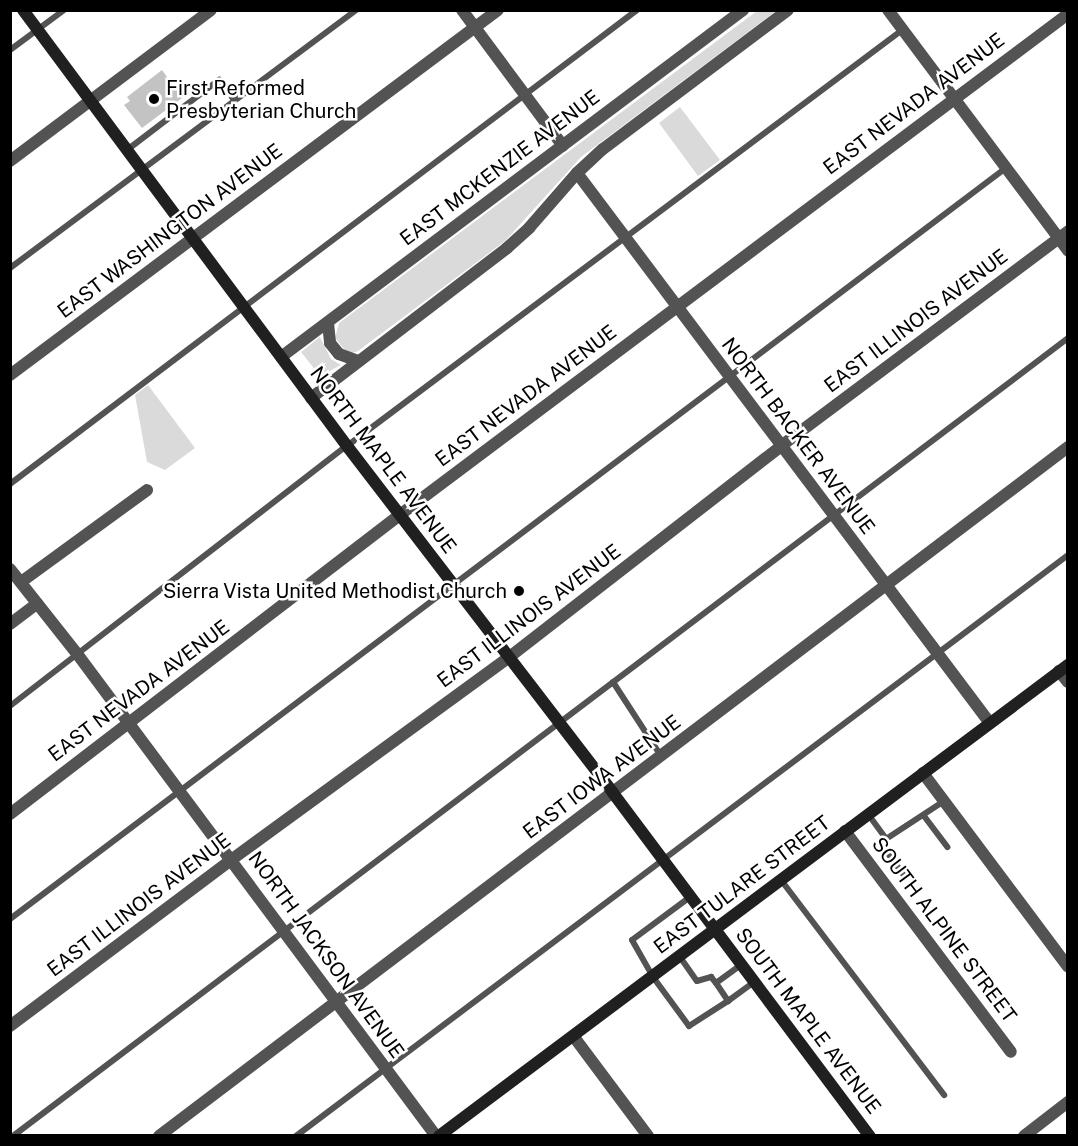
<!DOCTYPE html>
<style>
body{margin:0}
#map{position:relative;width:1078px;height:1146px;overflow:hidden;background:#fff;font-family:"Public Sans",sans-serif}
div>[style]{position:absolute}
[style*='--x']{left:calc(var(--x)*1px);top:calc(var(--y)*1px);width:calc(var(--w)*1px);rotate:calc(var(--a)*1deg)}
.green>*{inset:0;background:#dadada}
.building>*{inset:0;background:#c3c3c3}
.lane>*{height:6px;margin:-3px;padding:0 3px;transform-origin:3px;border-radius:3px;background:#535353}
.street>*{height:12px;margin:-6px;padding:0 6px;transform-origin:6px;border-radius:6px;background:#535353}
.secondary>*{height:12px;margin:-6px;padding:0 6px;transform-origin:6px;border-radius:6px;background:#202020}
.dots>*{width:16px;height:16px;translate:-50% -50%;box-sizing:border-box;border:3px solid #fff;border-radius:50%}
span{translate:-50% -50%;white-space:nowrap;text-align:center;line-height:1.15;-webkit-text-stroke:5px #fff;paint-order:stroke}
.poi-label{font-size:20px;color:#000}
.left{translate:0 -50%;text-align:left}
.right{translate:-100% -50%;text-align:right}
.street-label{font-size:20px;color:#000}
.frame{position:absolute;inset:0;border:12px solid #000;pointer-events:none}
</style>
<div id="map">
<div class="green">
<div style="clip-path:polygon(757px 11px,776px 11px,581px 157px,505px 241px,358px 351px,352px 353px,344px 349px,335px 338px,339px 323px)"></div>
<div style="clip-path:polygon(680px 107px,720px 160px,698px 176px,659px 123px)"></div>
<div style="clip-path:polygon(320px 337px,331px 359px,341px 365px,320px 376px,301px 352px)"></div>
<div style="clip-path:polygon(148px 385px,195px 448px,165px 470px,147px 462px,135px 395px)"></div>
</div>
<div class="building">
<div style="clip-path:polygon(162px 70px,182px 98px,142px 128px,124px 105px,130px 101px,127px 97px)"></div>
</div>
<div class="lane">
<div style="--x:10;--y:50;--w:67;--a:-36.5"></div>
<div style="--x:127;--y:150;--w:116;--a:-37.3"></div>
<div style="--x:219;--y:80;--w:26;--a:53"></div>
<div style="--x:10;--y:268;--w:432;--a:-36.7"></div>
<div style="--x:10;--y:484;--w:786;--a:-37.09"></div>
<div style="--x:613;--y:682;--w:88;--a:57"></div>
<div style="--x:10;--y:706;--w:426;--a:-37.7"></div>
<div style="--x:347;--y:446;--w:694;--a:-36.85"></div>
<div style="--x:868;--y:814;--w:31;--a:54"></div>
<div style="--x:886;--y:839;--w:69;--a:-33.2"></div>
<div style="--x:924;--y:816;--w:39;--a:53"></div>
<div style="--x:886;--y:839;--w:13;--a:86"></div>
<div style="--x:887;--y:852;--w:29;--a:54"></div>
<div style="--x:781;--y:880;--w:270;--a:52.8"></div>
<div style="--x:690;--y:897;--w:72;--a:143.4"></div>
<div style="--x:632;--y:940;--w:43;--a:60.4"></div>
<div style="--x:653;--y:977;--w:61;--a:53.7"></div>
<div style="--x:689;--y:1026;--w:46;--a:-32.7"></div>
<div style="--x:10;--y:919;--w:1247;--a:-37.02"></div>
<div style="--x:680;--y:957;--w:29;--a:55"></div>
<div style="--x:697;--y:981;--w:15;--a:-16"></div>
<div style="--x:711;--y:977;--w:8;--a:50"></div>
<div style="--x:716;--y:983;--w:31;--a:-36"></div>
<div style="--x:716;--y:983;--w:22;--a:56"></div>
<div style="--x:728;--y:1001;--w:32;--a:-36"></div>
<div style="--x:13;--y:1136;--w:1323;--a:-37.1"></div>
<div style="--x:296;--y:1136;--w:966;--a:-36.96"></div>
</div>
<div class="street">
<div style="--x:462;--y:10;--w:169;--a:53.4"></div>
<div style="--x:888;--y:10;--w:301;--a:53.2"></div>
<div style="--x:10;--y:161;--w:251;--a:-36.9"></div>
<div style="--x:577;--y:173;--w:686;--a:53.11"></div>
<div style="--x:328;--y:323;--w:20;--a:84"></div>
<div style="--x:330;--y:343;--w:14;--a:51"></div>
<div style="--x:339;--y:354;--w:20;--a:20"></div>
<div style="--x:281;--y:357;--w:578;--a:-36.91"></div>
<div style="--x:10;--y:375;--w:609;--a:-36.79"></div>
<div style="--x:311;--y:398;--w:247;--a:-37.4"></div>
<div style="--x:507;--y:248;--w:30;--a:-42"></div>
<div style="--x:529;--y:228;--w:73;--a:-48.9"></div>
<div style="--x:577;--y:173;--w:35;--a:-43"></div>
<div style="--x:603;--y:149;--w:231;--a:-36.9"></div>
<div style="--x:10;--y:569;--w:110;--a:51.7"></div>
<div style="--x:78;--y:655;--w:600;--a:53.34"></div>
<div style="--x:21;--y:582;--w:156;--a:-36.1"></div>
<div style="--x:10;--y:624;--w:34;--a:-37"></div>
<div style="--x:1059;--y:671;--w:14;--a:51"></div>
<div style="--x:923;--y:773;--w:242;--a:53.2"></div>
<div style="--x:10;--y:814;--w:493;--a:-37.5"></div>
<div style="--x:401;--y:514;--w:834;--a:-36.86"></div>
<div style="--x:845;--y:831;--w:276;--a:53.1"></div>
<div style="--x:10;--y:1026;--w:276;--a:-36.9"></div>
<div style="--x:231;--y:860;--w:343;--a:-36.1"></div>
<div style="--x:508;--y:658;--w:346;--a:-37.8"></div>
<div style="--x:781;--y:446;--w:359;--a:-36.8"></div>
<div style="--x:574;--y:1037;--w:124;--a:53.2"></div>
<div style="--x:159;--y:1136;--w:1141;--a:-37.16"></div>
<div style="--x:1024;--y:1136;--w:56;--a:-37.7"></div>
</div>
<div class="secondary">
<div style="--x:23;--y:10;--w:543;--a:53.38"></div>
<div style="--x:347;--y:446;--w:437;--a:52.5"></div>
<div style="--x:613;--y:793;--w:429;--a:53.2"></div>
<div style="--x:439;--y:1136;--w:786;--a:-36.83"></div>
</div>
<div class="dots">
<div style="left:154px;top:99px;background:#000"></div>
<div style="left:519px;top:591px;background:#000"></div>
</div>
<div class="poi-label">
<span class="left" style="left:166px;top:100px">First Reformed<br>Presbyterian Church</span>
<span class="right" style="left:507px;top:591px">Sierra Vista United Methodist Church</span>
</div>
<div class="street-label">
<span style="left:914px;top:104px;rotate:-37deg">EAST NEVADA AVENUE</span>
<span style="left:500px;top:168px;rotate:-37deg">EAST MCKENZIE AVENUE</span>
<span style="left:170px;top:231px;rotate:-37deg">EAST WASHINGTON AVENUE</span>
<span style="left:916px;top:321px;rotate:-37deg">EAST ILLINOIS AVENUE</span>
<span style="left:526px;top:396px;rotate:-37deg">EAST NEVADA AVENUE</span>
<span style="left:798px;top:436px;rotate:53deg">NORTH BACKER AVENUE</span>
<span style="left:383px;top:460px;rotate:53deg">NORTH MAPLE AVENUE</span>
<span style="left:529px;top:616px;rotate:-37deg">EAST ILLINOIS AVENUE</span>
<span style="left:139px;top:691px;rotate:-37deg">EAST NEVADA AVENUE</span>
<span style="left:602px;top:777px;rotate:-37deg">EAST IOWA AVENUE</span>
<span style="left:742px;top:885px;rotate:-37deg">EAST TULARE STREET</span>
<span style="left:139px;top:905px;rotate:-37deg">EAST ILLINOIS AVENUE</span>
<span style="left:944px;top:930px;rotate:53deg">SOUTH ALPINE STREET</span>
<span style="left:326px;top:955px;rotate:54deg">NORTH JACKSON AVENUE</span>
<span style="left:808px;top:1021px;rotate:53deg">SOUTH MAPLE AVENUE</span>
</div>
<div class="frame"></div>
</div>
